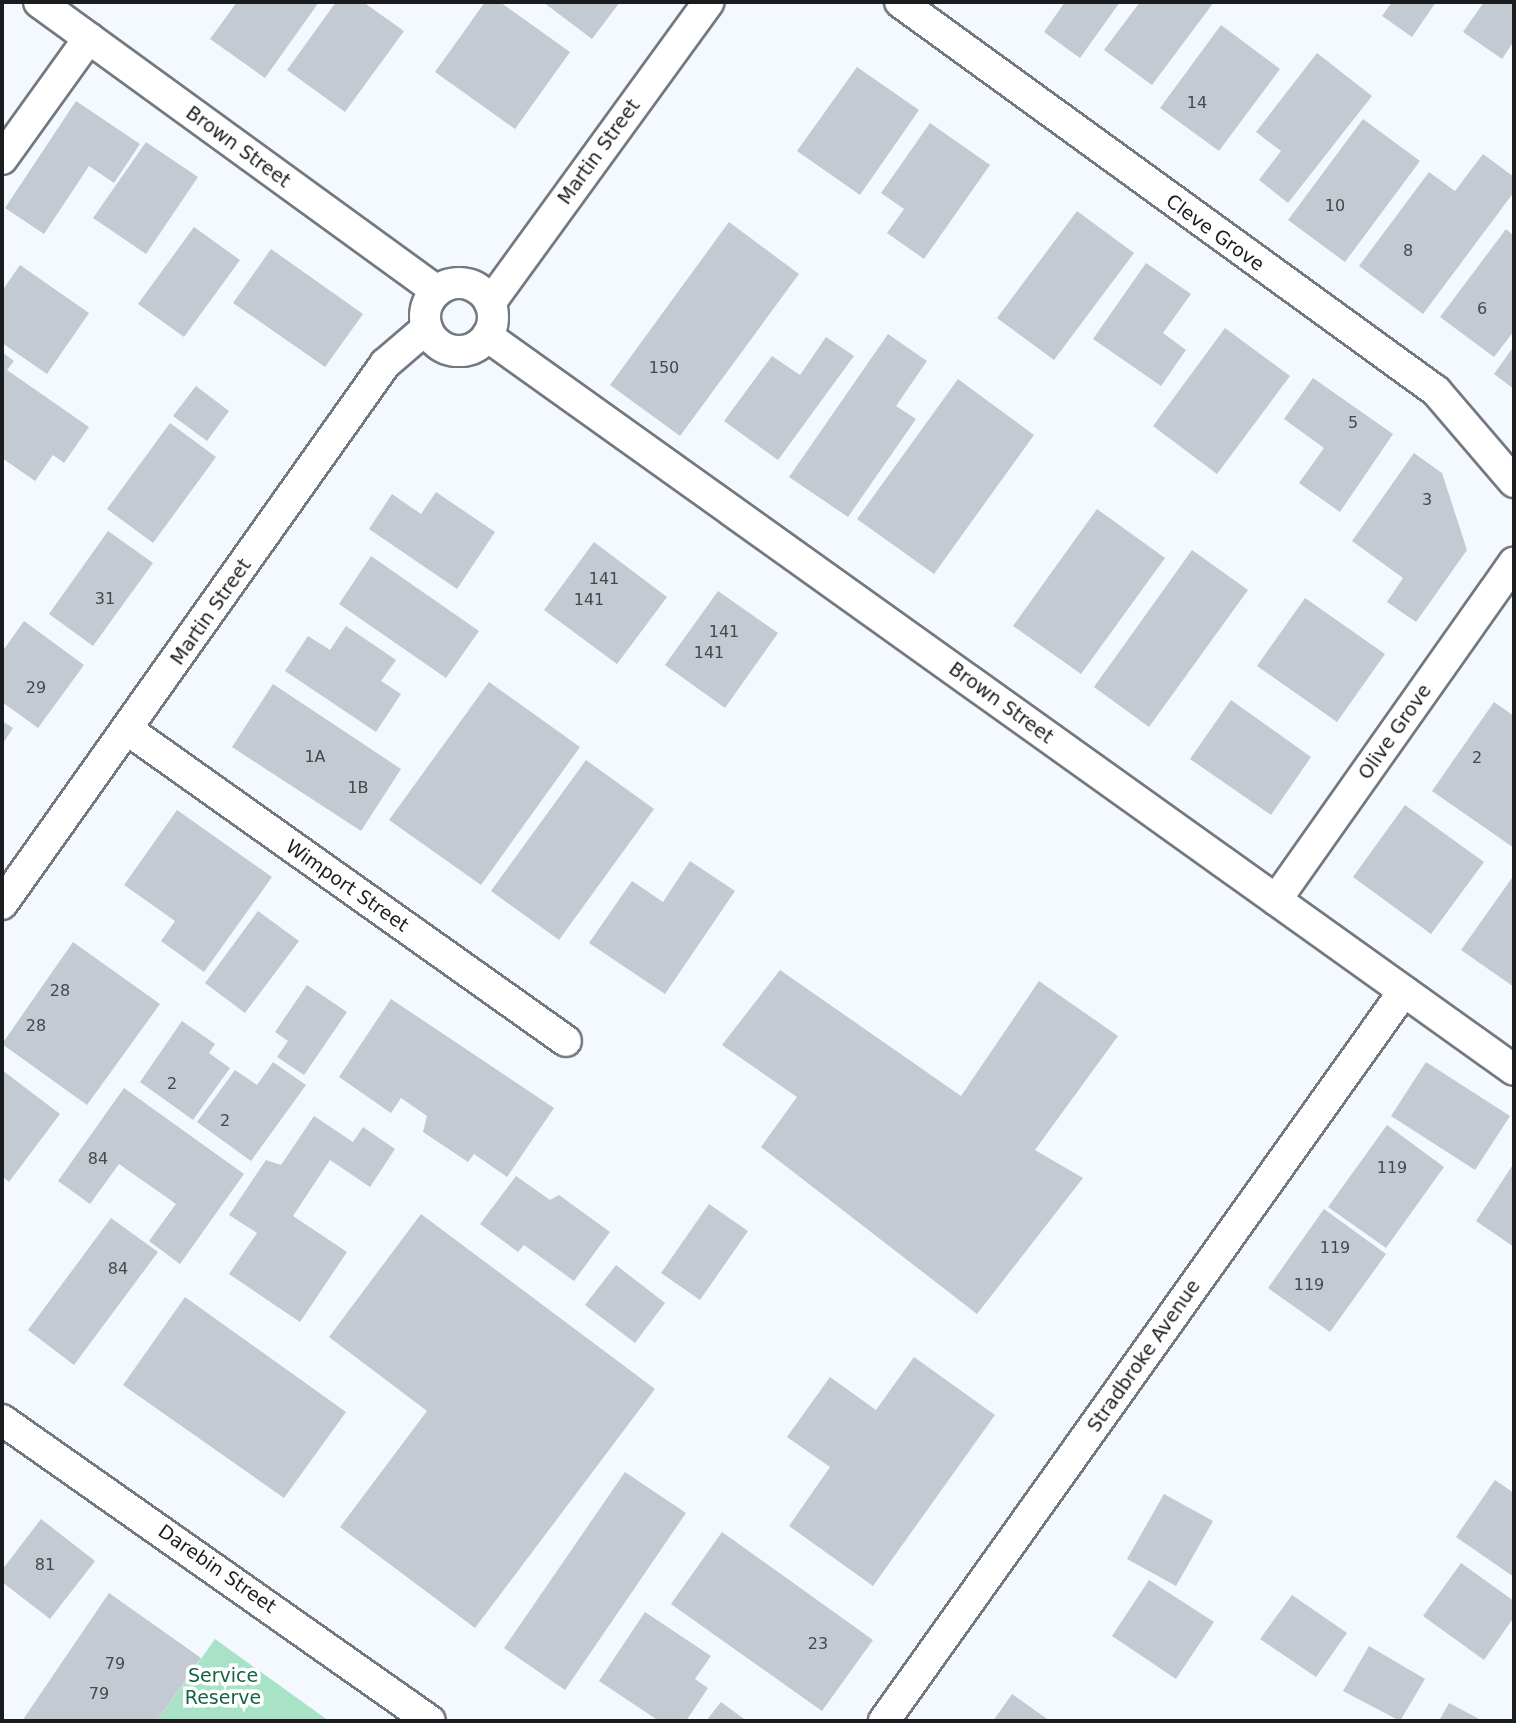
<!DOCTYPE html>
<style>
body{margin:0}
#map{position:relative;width:1516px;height:1723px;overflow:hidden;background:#f3f9ff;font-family:"DejaVu Sans",sans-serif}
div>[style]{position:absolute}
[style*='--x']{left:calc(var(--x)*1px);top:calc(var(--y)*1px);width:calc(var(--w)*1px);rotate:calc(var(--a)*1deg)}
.green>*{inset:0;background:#a9e3c7}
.building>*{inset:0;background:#c4cad2}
.roads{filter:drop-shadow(2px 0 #737980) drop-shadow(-2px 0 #737980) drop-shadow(0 2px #737980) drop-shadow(0 -2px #737980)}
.street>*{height:30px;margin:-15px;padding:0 15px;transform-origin:15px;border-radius:15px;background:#fff}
.street>.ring{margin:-15px;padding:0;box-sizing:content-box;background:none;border:30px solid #fff;border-radius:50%}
span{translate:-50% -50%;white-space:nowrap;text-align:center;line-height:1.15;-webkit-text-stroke:7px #fff;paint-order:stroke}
.number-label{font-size:16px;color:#44484c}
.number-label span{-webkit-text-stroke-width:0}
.street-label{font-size:19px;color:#1a1c1f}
.park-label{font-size:19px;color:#176346}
.frame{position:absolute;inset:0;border:4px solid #1a1c1f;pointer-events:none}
</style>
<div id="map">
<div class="green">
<div style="clip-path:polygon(215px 1639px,329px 1721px,157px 1721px)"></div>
</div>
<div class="building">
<div style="clip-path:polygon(237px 2px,319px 2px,265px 78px,210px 39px)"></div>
<div style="clip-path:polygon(336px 2px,363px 2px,404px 31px,345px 112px,287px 70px)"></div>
<div style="clip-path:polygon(485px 2px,500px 2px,570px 52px,515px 129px,435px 72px)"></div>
<div style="clip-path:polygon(543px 2px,620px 2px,592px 39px)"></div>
<div style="clip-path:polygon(1065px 2px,1120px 2px,1080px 58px,1044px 32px)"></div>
<div style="clip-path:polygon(1140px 2px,1214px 2px,1152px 85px,1104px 50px)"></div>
<div style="clip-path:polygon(1392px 2px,1436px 2px,1412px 37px,1382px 16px)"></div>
<div style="clip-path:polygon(1484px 2px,1514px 2px,1514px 41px,1502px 59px,1463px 32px)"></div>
<div style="clip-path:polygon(1221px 25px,1280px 69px,1219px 151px,1160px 108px)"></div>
<div style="clip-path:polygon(1317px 53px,1372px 96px,1288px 203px,1259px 180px,1281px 151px,1256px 132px)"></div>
<div style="clip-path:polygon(857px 67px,919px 110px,860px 195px,797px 151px)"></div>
<div style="clip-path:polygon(76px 101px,140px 144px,114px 183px,89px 166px,44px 234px,5px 208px)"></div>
<div style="clip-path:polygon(1363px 119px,1420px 161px,1345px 262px,1288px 220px)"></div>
<div style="clip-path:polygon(930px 123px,990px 165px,924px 259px,887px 233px,904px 209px,881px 193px)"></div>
<div style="clip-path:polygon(146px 142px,198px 177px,146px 254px,93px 218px)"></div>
<div style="clip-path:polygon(1483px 154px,1514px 177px,1514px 192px,1423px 314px,1359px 266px,1429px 172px,1455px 191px)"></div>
<div style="clip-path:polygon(1077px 211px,1134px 253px,1054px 360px,997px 318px)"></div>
<div style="clip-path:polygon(729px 222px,799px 274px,680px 436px,610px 385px)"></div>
<div style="clip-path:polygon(194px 227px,240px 260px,184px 337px,138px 304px)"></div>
<div style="clip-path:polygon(1506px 229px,1514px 236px,1514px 331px,1494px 357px,1440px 317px)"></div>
<div style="clip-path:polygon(271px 249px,363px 314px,325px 367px,233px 303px)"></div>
<div style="clip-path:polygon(1146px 263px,1191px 294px,1163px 333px,1186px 350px,1161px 386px,1093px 339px)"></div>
<div style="clip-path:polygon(20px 265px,89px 313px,47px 374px,2px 343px,2px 291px)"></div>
<div style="clip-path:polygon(1225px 328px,1290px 376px,1217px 474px,1153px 426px)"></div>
<div style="clip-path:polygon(888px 334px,927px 361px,896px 406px,916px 419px,848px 517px,789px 477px)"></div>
<div style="clip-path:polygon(826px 337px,854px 356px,778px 460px,724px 421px,772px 356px,800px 375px)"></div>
<div style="clip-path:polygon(1514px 346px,1514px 389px,1494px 374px)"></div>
<div style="clip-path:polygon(2px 352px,14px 361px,7px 370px,89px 427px,64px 463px,53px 455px,35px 481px,2px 458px)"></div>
<div style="clip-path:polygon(1313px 378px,1393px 434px,1340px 512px,1299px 483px,1324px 448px,1284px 419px)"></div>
<div style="clip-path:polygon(958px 379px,1034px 435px,934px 574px,857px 519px)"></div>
<div style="clip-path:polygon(196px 386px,229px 411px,207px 441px,173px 416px)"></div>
<div style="clip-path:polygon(170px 423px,216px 457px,153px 543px,107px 509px)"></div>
<div style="clip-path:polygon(1414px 453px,1442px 473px,1467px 550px,1416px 622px,1387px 602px,1403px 578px,1352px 541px)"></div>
<div style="clip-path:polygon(436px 492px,495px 532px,457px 589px,369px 529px,392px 494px,421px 514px)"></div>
<div style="clip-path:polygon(1097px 509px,1165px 558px,1081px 674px,1013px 626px)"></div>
<div style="clip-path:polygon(108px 531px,153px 563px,93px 646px,49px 614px)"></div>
<div style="clip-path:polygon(594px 542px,667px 597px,617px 664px,544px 610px)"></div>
<div style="clip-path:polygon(1192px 550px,1248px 590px,1149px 727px,1094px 687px)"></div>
<div style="clip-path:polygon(371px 556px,479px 631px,446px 678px,339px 604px)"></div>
<div style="clip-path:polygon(718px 591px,778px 633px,725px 708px,665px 665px)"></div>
<div style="clip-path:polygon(1305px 598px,1385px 654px,1337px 722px,1257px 666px)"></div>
<div style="clip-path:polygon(24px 621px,84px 665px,38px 728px,2px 702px,2px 652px)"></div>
<div style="clip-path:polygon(346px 626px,396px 660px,381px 681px,401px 694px,376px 732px,285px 671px,308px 636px,330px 650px)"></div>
<div style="clip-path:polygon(489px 682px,580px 747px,481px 885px,389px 820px)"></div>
<div style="clip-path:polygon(273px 684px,401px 769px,361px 831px,232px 747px)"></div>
<div style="clip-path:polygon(1231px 700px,1311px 757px,1271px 815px,1190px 759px)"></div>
<div style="clip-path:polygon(1494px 702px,1514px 716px,1514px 848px,1432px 791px)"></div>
<div style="clip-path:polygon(2px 721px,13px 728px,2px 745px)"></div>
<div style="clip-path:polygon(586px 760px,654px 809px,559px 940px,491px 891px)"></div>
<div style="clip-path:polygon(1405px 805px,1484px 862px,1431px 934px,1353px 877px)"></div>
<div style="clip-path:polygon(177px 810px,272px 877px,204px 972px,161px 941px,175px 921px,124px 885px)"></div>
<div style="clip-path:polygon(690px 861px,735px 891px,665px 994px,589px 943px,632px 881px,663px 902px)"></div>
<div style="clip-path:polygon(1514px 875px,1514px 987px,1461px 950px)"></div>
<div style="clip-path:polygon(258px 911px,299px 941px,245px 1013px,205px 983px)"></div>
<div style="clip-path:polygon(73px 942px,160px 1004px,87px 1105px,2px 1044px)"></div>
<div style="clip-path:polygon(780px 970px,961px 1096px,1039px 981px,1118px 1036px,1035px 1150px,1083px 1178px,977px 1314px,761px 1147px,797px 1097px,722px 1045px)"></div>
<div style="clip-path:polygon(307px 985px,347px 1012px,304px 1075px,277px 1057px,288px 1041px,275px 1032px)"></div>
<div style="clip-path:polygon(391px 999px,554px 1108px,507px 1177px,474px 1154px,468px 1162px,423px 1132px,427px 1116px,401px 1098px,391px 1113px,339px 1077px)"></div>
<div style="clip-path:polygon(182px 1021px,215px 1044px,209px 1053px,230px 1068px,193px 1120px,140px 1082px)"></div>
<div style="clip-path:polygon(273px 1062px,306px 1085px,251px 1161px,197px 1122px,235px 1070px,257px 1085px)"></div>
<div style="clip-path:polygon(1426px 1062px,1510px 1116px,1475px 1170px,1391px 1116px)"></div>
<div style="clip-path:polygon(2px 1070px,60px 1114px,9px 1182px,2px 1176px)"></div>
<div style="clip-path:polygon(124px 1088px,244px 1174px,180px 1264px,149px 1241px,176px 1204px,119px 1164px,90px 1204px,58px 1181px)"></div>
<div style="clip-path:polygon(314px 1116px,353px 1142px,363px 1127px,395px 1149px,370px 1187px,330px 1160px,293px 1216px,347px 1252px,300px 1322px,229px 1274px,257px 1233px,229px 1215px,266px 1160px,281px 1165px)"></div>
<div style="clip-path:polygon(1387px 1125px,1444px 1167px,1386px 1248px,1328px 1207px)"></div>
<div style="clip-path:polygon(1514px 1163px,1514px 1247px,1476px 1221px)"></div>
<div style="clip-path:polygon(516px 1176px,550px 1200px,559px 1195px,610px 1232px,574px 1281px,524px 1245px,518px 1252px,480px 1224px)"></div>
<div style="clip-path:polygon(709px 1204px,748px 1231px,700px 1300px,661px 1273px)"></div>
<div style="clip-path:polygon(1324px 1209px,1386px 1254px,1330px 1332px,1268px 1288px)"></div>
<div style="clip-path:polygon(421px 1214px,655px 1389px,475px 1628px,340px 1527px,427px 1411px,329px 1337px)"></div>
<div style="clip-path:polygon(111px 1218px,158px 1252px,74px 1365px,28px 1330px)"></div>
<div style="clip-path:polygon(616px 1265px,665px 1303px,635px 1343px,585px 1305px)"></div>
<div style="clip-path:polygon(185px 1297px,346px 1412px,284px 1498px,123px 1385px)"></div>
<div style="clip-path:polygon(914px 1357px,995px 1415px,873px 1586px,789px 1526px,830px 1467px,787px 1437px,830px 1377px,876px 1410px)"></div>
<div style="clip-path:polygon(625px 1472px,686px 1513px,565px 1690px,504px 1648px)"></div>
<div style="clip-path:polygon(1495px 1480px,1514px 1493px,1514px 1577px,1456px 1537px)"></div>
<div style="clip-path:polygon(1164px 1494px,1213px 1521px,1176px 1586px,1127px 1559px)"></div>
<div style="clip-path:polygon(41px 1519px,95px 1561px,50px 1619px,2px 1582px,2px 1570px)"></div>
<div style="clip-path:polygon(722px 1532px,873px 1640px,822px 1711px,671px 1604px)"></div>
<div style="clip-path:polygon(1461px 1563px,1514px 1601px,1514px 1617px,1484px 1660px,1423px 1616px)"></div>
<div style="clip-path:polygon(1149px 1580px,1214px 1622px,1176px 1679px,1112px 1636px)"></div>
<div style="clip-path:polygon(109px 1593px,201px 1658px,157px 1721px,22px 1721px)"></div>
<div style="clip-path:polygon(1292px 1595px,1347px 1633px,1316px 1677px,1260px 1639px)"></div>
<div style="clip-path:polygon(645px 1612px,711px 1656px,695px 1679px,708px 1688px,686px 1721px,659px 1721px,599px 1681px)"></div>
<div style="clip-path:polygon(1369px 1646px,1425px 1679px,1400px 1721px,1343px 1691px)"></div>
<div style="clip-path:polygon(1012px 1694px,1050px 1721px,993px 1721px)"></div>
<div style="clip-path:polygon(721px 1702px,747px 1721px,706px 1721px)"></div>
<div style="clip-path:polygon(1449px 1703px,1483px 1721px,1439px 1721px)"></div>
</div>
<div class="roads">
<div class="street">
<div style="--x:39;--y:2;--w:492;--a:36"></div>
<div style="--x:900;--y:2;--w:662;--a:35.97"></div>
<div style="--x:1436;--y:391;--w:120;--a:49.4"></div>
<div style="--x:2;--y:159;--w:149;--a:-54.3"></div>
<div class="ring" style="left:425px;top:283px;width:38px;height:38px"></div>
<div style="--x:490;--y:303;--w:372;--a:-54"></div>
<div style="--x:487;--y:336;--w:1262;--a:35.55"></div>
<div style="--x:128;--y:730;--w:537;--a:35.38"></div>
<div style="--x:1276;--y:900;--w:413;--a:-54.8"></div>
<div style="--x:2;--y:904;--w:662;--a:-54.65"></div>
<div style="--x:385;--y:364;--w:55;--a:-40.6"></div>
<div style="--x:2;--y:1420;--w:523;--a:35.12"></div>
<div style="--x:884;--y:1721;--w:896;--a:-54.54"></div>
</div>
</div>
<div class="number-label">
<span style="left:1197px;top:103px">14</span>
<span style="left:1335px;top:206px">10</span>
<span style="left:1408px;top:251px">8</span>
<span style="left:1482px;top:309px">6</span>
<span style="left:664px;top:368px">150</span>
<span style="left:1353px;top:423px">5</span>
<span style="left:1427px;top:500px">3</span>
<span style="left:604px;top:579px">141</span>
<span style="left:105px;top:599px">31</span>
<span style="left:589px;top:600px">141</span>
<span style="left:724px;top:632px">141</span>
<span style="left:709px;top:653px">141</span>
<span style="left:36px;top:688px">29</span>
<span style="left:315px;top:757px">1A</span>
<span style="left:1477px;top:758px">2</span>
<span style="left:358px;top:788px">1B</span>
<span style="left:60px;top:991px">28</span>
<span style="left:36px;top:1026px">28</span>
<span style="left:172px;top:1084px">2</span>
<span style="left:225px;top:1121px">2</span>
<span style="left:98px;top:1159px">84</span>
<span style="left:1392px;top:1168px">119</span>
<span style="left:1335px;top:1248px">119</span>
<span style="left:118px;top:1269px">84</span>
<span style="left:1309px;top:1285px">119</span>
<span style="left:45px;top:1565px">81</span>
<span style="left:818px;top:1644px">23</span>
<span style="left:115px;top:1664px">79</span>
<span style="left:99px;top:1694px">79</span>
</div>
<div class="street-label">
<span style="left:238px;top:147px;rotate:36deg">Brown Street</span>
<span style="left:599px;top:152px;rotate:-54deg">Martin Street</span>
<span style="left:1215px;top:233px;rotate:36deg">Cleve Grove</span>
<span style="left:211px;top:612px;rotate:-55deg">Martin Street</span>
<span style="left:1001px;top:703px;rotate:36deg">Brown Street</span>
<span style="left:1395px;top:732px;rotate:-55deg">Olive Grove</span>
<span style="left:347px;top:886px;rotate:35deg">Wimport Street</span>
<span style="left:1144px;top:1356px;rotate:-55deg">Stradbroke Avenue</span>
<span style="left:217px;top:1569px;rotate:35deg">Darebin Street</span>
</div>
<div class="park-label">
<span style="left:223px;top:1687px">Service<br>Reserve</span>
</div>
<div class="frame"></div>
</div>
